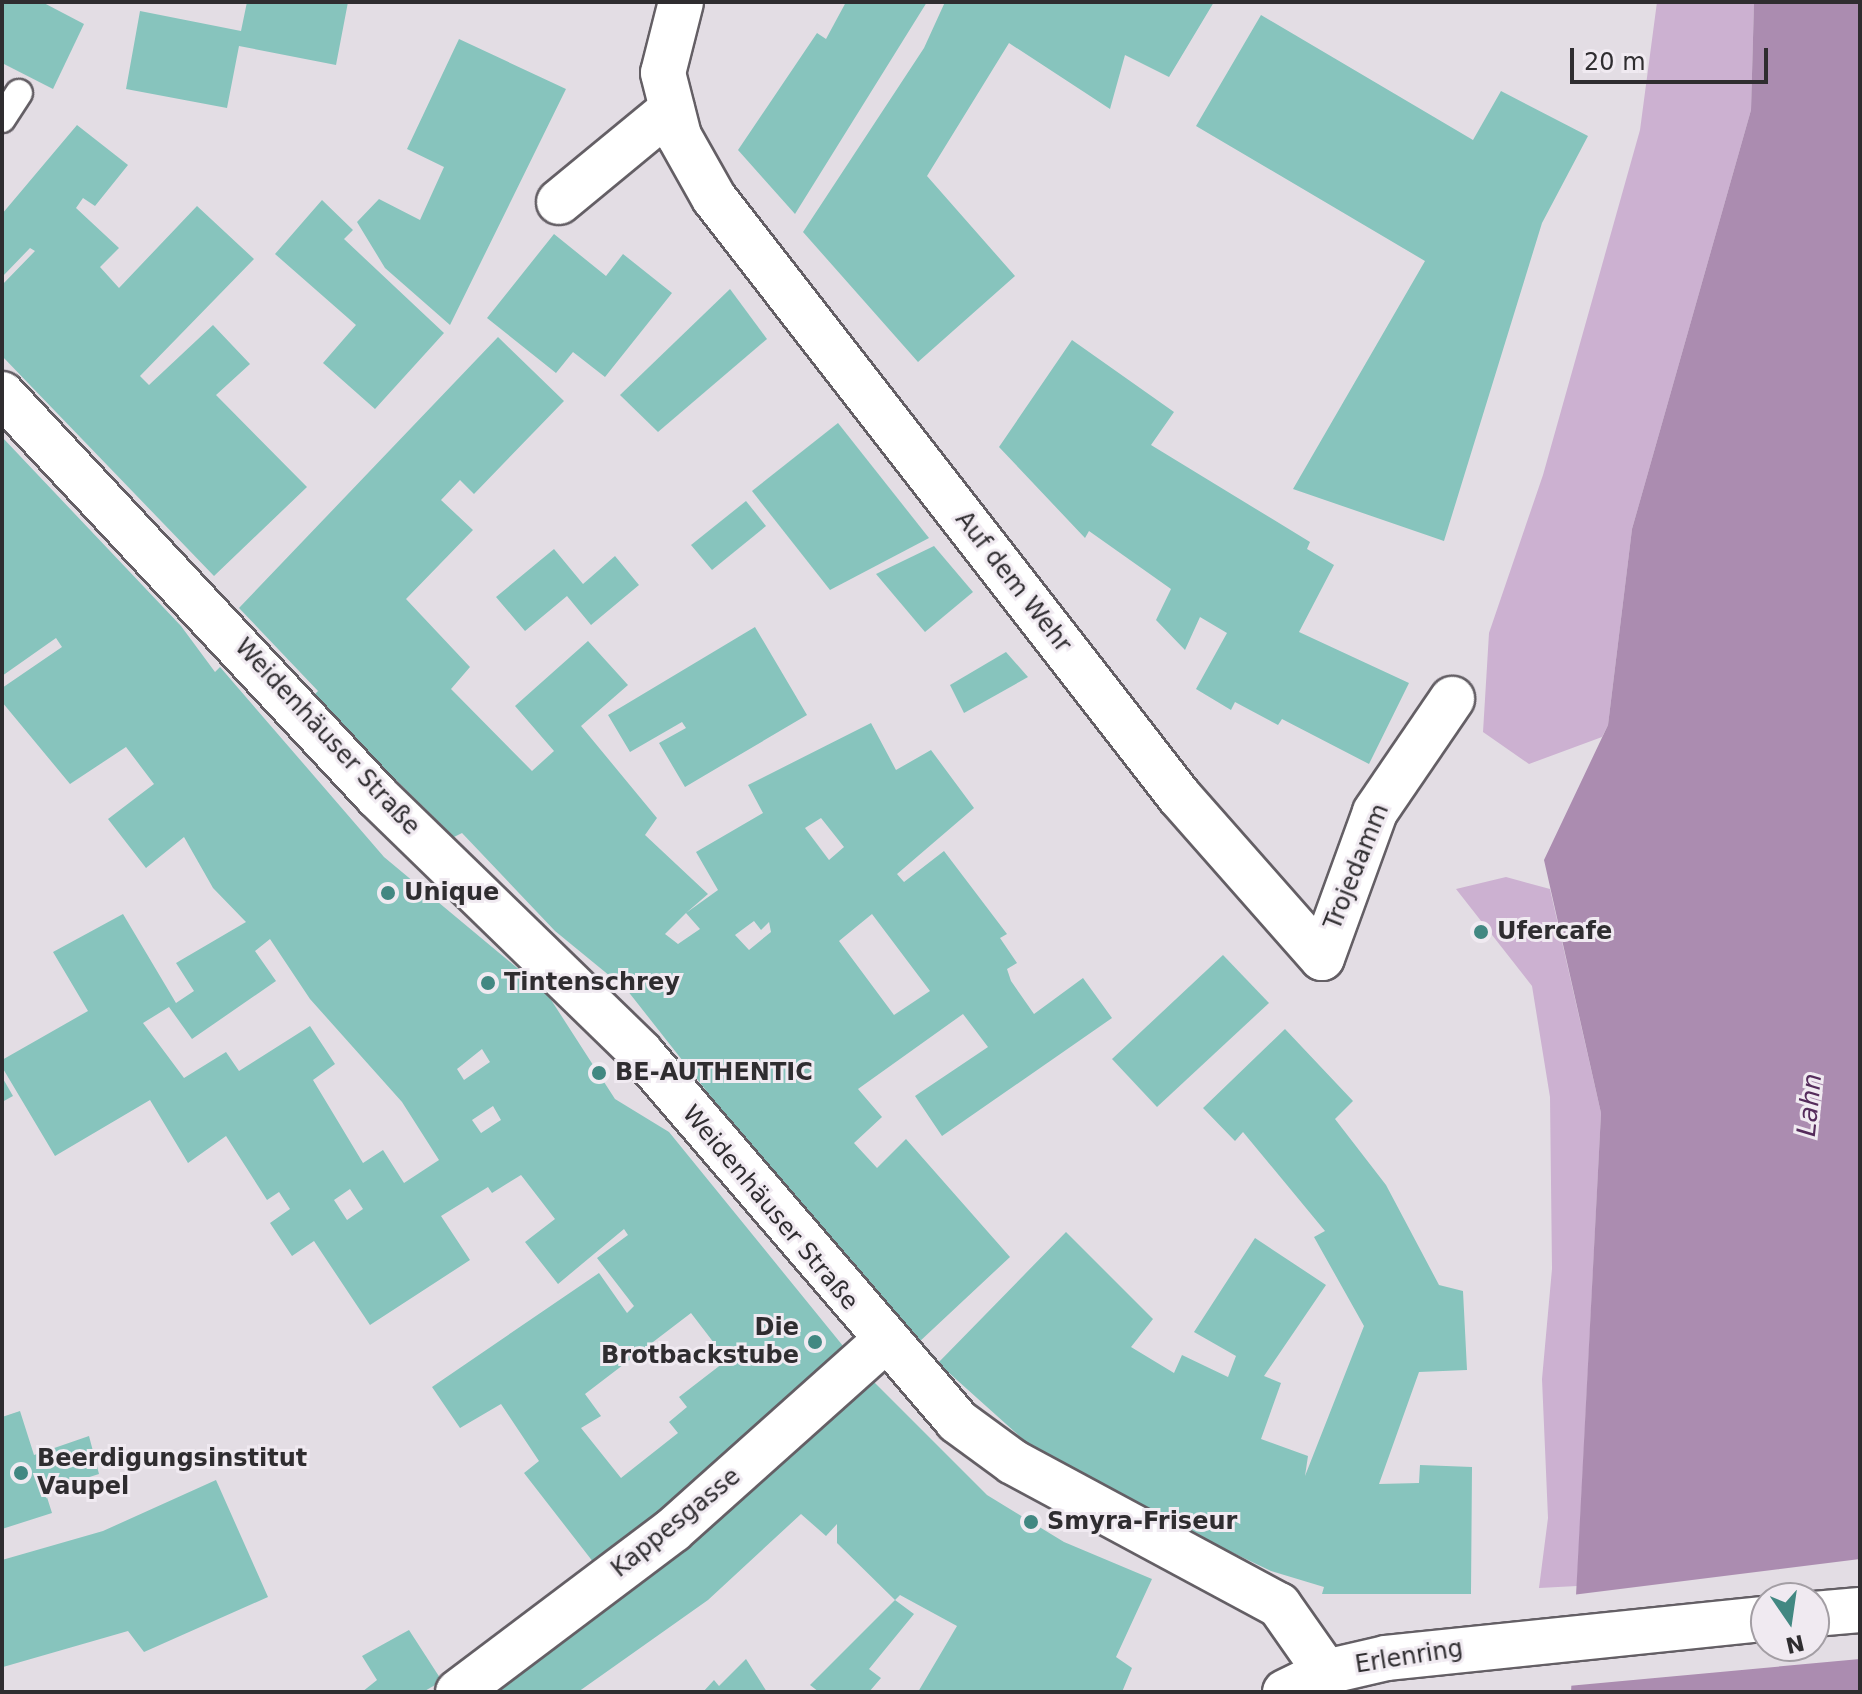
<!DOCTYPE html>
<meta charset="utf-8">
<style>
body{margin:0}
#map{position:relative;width:1862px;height:1694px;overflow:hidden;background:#e3dde4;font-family:"DejaVu Sans",sans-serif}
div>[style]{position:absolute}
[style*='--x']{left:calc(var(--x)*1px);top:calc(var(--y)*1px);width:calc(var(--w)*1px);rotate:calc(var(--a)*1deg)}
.green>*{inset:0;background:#ccb1d1}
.water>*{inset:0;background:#ab8cb0}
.pier>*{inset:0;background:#e3dde4}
.building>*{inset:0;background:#87c4bd}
.roads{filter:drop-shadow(2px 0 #645f65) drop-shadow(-2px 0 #645f65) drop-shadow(0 2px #645f65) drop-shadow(0 -2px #645f65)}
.service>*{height:26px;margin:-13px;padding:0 13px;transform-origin:13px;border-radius:13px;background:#fff}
.minor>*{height:44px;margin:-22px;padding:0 22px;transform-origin:22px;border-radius:22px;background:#fff}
.secondary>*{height:44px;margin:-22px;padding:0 22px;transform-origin:22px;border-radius:22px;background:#fff}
.dots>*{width:22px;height:22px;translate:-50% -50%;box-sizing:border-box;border:4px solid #f0eaf1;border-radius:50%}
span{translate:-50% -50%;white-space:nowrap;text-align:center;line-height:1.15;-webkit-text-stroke:6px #f0eaf1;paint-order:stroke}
.street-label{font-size:24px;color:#2f2d30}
.poi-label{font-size:24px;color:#2f2d30;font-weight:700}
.left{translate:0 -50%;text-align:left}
.right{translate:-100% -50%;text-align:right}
.water-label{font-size:26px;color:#542b5b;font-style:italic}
.frame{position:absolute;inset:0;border:4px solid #2f2d30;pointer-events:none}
.north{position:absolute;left:1750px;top:1582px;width:80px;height:80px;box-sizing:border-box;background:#f0eaf1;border:2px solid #a39ea4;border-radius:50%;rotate:167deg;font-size:22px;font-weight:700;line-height:32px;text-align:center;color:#2f2d30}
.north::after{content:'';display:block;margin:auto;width:28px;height:36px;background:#428882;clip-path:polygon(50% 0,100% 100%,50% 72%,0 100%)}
.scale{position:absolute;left:1570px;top:48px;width:198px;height:36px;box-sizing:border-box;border:4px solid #2f2d30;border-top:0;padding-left:10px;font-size:24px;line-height:28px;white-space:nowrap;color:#2f2d30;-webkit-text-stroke:6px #f0eaf1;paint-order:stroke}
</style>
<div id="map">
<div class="green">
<div style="clip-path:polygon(1657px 2px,1754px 2px,1751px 110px,1632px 529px,1608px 725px,1602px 737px,1529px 764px,1483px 732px,1489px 633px,1543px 475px,1640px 130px)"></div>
<div style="clip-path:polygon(1506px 877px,1550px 889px,1601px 1113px,1577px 1586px,1539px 1588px,1548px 1518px,1542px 1379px,1552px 1269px,1550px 1097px,1532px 986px,1456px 889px)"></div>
</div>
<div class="water">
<div style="clip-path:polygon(evenodd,1754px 2px,1860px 2px,1860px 1692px,1571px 1692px,1601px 1113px,1544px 860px,1608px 725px,1632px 529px,1751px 110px,1754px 2px,1766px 1598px,1814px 1598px,1814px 1646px,1766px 1646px,1766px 1598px)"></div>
</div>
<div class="pier">
<div style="clip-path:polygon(evenodd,1860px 1559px,1860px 1659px,1568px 1686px,1572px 1595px,1860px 1559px,1766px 1598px,1814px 1598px,1814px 1646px,1766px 1646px,1766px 1598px)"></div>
</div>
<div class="building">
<div style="clip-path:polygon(2px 2px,42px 2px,84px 24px,53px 89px,2px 63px)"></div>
<div style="clip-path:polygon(247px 2px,348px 2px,336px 65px,239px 46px,227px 108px,126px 89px,140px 11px,241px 31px)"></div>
<div style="clip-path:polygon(846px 2px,927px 2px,795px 214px,738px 150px,817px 33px,826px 39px)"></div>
<div style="clip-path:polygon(945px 2px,1214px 2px,1169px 77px,1125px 55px,1110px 109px,1009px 43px,927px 176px,1015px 276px,918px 362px,803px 232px,924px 48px)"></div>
<div style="clip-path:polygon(1261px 15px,1473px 140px,1501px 91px,1588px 136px,1542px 223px,1444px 541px,1293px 489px,1425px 261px,1196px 126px)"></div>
<div style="clip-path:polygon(459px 39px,566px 89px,450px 325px,385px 268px,357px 222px,379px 199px,420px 220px,444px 167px,407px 149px)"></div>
<div style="clip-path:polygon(77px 125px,128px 165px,95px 206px,83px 198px,76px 208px,119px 248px,100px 267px,119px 288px,197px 206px,254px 259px,140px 376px,149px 385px,213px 325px,250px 364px,216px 395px,307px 487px,214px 576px,2px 356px,2px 285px,35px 251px,30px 248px,2px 277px,2px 214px)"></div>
<div style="clip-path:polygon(322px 200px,353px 230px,344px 239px,444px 333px,375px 409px,323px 363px,356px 325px,275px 254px)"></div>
<div style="clip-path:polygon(554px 234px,606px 276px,623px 254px,672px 293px,605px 377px,573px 352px,556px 373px,487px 318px)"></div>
<div style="clip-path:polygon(730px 289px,767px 339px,658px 432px,620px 395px)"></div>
<div style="clip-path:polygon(evenodd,498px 337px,564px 401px,474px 494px,460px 480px,441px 500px,473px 530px,406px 599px,470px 667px,451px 689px,532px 771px,554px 751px,515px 706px,588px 641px,628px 685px,581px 726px,657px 818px,645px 835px,708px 894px,686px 913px,718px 890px,696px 852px,763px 813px,748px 785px,871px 723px,896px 770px,931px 750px,974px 808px,897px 874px,904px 882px,944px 851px,1007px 934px,1000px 938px,1017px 963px,1007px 969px,1011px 981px,1034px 1014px,1083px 978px,1112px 1018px,942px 1136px,915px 1096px,988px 1047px,963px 1014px,858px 1089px,882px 1117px,854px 1143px,877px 1168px,906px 1139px,1010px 1257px,918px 1343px,790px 1197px,627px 990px,555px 931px,462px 833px,454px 837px,312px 697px,318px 691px,239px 608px,498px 337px,821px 818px,844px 847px,829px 860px,805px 828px,821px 818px,498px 337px,686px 913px,700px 929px,678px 944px,665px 934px,686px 913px,498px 337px,872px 914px,930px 991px,894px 1015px,839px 941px,872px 914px,498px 337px,754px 921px,761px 930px,769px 922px,771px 932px,749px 950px,735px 935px,754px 921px)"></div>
<div style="clip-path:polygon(1072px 340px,1174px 412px,1151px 445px,1310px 542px,1307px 549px,1334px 565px,1299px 632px,1409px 683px,1369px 764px,1282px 719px,1278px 725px,1235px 702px,1231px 710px,1196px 689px,1227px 633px,1200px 617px,1185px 650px,1156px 620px,1171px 589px,1089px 531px,1085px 538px,999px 447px)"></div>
<div style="clip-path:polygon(838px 423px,929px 538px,830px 590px,752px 491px)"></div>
<div style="clip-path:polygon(evenodd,2px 437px,181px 626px,215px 672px,220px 667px,384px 857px,546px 992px,615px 1099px,669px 1132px,852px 1357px,597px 1567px,524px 1473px,539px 1461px,501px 1404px,460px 1428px,432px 1387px,599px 1273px,627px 1313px,634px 1306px,597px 1258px,628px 1235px,624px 1229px,558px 1284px,525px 1242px,555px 1219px,521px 1175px,492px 1193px,488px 1187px,441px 1216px,470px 1260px,370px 1325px,314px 1241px,292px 1256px,270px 1223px,290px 1209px,279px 1192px,267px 1200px,226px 1136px,188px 1163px,150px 1100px,55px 1156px,2px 1067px,2px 1060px,88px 1011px,53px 952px,123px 914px,176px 1003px,194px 991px,176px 963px,246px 922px,213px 888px,184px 837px,146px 868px,108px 819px,154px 784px,126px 747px,70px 784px,2px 702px,2px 688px,62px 647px,56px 638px,2px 676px,2px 437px,270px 939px,310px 999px,402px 1102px,439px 1160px,404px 1183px,383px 1150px,363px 1163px,313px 1080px,335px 1064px,310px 1026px,239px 1071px,226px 1052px,184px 1078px,143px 1023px,169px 1007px,192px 1039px,276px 981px,255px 951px,270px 939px,2px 437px,482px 1049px,490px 1062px,464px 1080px,457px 1069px,482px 1049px,2px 437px,493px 1106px,501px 1120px,481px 1133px,472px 1120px,493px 1106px,2px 437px,350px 1189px,363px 1209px,347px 1220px,334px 1200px,350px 1189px,2px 437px,691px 1313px,727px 1360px,679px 1397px,687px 1407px,669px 1422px,678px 1433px,621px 1478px,581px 1428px,601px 1416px,585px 1394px,691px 1313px)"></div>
<div style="clip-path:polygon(746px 501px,766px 526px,712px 570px,691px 545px)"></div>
<div style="clip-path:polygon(934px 546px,973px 592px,925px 632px,876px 574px)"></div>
<div style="clip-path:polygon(554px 549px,583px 584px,615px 556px,639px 585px,591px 625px,567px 596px,525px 631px,496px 597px)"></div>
<div style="clip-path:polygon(755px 627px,807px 715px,685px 787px,659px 743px,686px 728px,682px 722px,630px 752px,608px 715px)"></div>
<div style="clip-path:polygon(1006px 652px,1028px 677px,964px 713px,950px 685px)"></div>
<div style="clip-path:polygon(1223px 955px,1269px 1003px,1157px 1107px,1112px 1059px)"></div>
<div style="clip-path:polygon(1285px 1029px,1353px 1101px,1335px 1119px,1386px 1185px,1439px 1285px,1463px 1291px,1467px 1370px,1419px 1372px,1379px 1484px,1419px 1483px,1420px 1465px,1472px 1467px,1471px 1594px,1322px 1594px,1324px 1587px,1271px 1571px,1103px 1491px,1035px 1450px,938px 1363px,1066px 1232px,1153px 1319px,1131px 1347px,1174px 1373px,1182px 1355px,1228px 1377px,1236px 1356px,1194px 1332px,1255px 1238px,1326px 1285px,1264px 1376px,1281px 1383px,1261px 1439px,1308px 1456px,1305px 1476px,1364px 1326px,1314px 1237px,1325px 1231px,1243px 1132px,1235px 1141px,1203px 1108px)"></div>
<div style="clip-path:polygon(2px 1077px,13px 1096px,2px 1102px)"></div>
<div style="clip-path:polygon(864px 1372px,987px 1495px,1064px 1542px,1152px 1579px,1116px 1657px,1132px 1668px,1122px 1692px,918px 1692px,957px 1626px,900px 1595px,895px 1600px,914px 1614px,869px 1669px,881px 1678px,869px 1692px,819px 1692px,810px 1685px,895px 1600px,837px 1543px,837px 1524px,826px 1536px,801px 1514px,708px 1600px,578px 1692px,477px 1692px)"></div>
<div style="clip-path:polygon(20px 1411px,34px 1455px,89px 1436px,99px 1474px,45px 1491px,52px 1513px,2px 1529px,2px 1417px)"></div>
<div style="clip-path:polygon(216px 1480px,268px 1597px,144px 1652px,128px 1631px,3px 1667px,2px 1560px,103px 1531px)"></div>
<div style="clip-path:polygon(409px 1630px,442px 1681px,423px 1692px,362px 1692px,377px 1680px,362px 1656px)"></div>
<div style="clip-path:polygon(746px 1659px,767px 1692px,703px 1692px,714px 1680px,719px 1686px)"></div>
</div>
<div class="roads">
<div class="service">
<div style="--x:2;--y:119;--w:31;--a:-57"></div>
</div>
<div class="minor">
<div style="--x:681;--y:2;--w:73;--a:104.2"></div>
<div style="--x:663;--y:73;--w:65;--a:75.7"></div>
<div style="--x:679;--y:136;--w:71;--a:60.6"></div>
<div style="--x:714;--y:198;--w:758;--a:52.13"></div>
<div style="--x:1179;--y:796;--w:216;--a:48.6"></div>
<div style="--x:559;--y:202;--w:146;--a:-39.5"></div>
<div style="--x:2;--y:394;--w:550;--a:46.99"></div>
<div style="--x:377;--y:796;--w:368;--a:44.2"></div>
<div style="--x:641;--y:1053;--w:485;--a:49.3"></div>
<div style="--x:957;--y:1421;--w:69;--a:36.2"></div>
<div style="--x:1013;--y:1462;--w:302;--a:28.3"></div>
<div style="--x:1279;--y:1605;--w:82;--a:55"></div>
<div style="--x:1322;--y:958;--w:155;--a:-70"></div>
<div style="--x:1375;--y:812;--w:137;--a:-55.7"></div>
<div style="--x:458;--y:1692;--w:269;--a:-37"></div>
<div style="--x:673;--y:1530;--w:282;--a:-41.8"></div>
</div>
<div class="secondary">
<div style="--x:1814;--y:1614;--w:46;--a:-5"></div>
<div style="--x:1285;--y:1692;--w:46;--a:-26"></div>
<div style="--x:1326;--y:1672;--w:62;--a:-13.1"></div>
<div style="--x:1386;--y:1658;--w:382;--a:-5.9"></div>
</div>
</div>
<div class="dots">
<div style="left:388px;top:893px;background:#428882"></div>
<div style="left:1481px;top:932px;background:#428882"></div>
<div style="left:488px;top:983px;background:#428882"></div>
<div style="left:599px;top:1073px;background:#428882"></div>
<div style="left:815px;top:1342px;background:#428882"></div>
<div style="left:21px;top:1473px;background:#428882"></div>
<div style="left:1031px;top:1522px;background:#428882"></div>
</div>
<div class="street-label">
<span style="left:1013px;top:582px;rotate:52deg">Auf dem Wehr</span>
<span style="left:327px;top:737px;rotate:47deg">Weidenhäuser Straße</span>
<span style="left:1357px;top:867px;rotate:-68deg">Trojedamm</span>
<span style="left:770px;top:1208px;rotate:50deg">Weidenhäuser Straße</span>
<span style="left:676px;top:1523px;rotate:-39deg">Kappesgasse</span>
<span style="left:1409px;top:1657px;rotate:-9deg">Erlenring</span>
</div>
<div class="poi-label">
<span class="left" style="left:404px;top:893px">Unique</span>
<span class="left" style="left:1497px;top:932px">Ufercafe</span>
<span class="left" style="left:504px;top:983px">Tintenschrey</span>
<span class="left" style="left:615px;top:1073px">BE-AUTHENTIC</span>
<span class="right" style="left:799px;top:1342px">Die<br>Brotbackstube</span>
<span class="left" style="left:37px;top:1473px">Beerdigungsinstitut<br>Vaupel</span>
<span class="left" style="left:1047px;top:1522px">Smyra-Friseur</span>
</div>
<div class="water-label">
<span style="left:1810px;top:1105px;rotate:-84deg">Lahn</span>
</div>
<div class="frame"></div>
<div class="north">N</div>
<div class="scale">20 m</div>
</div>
